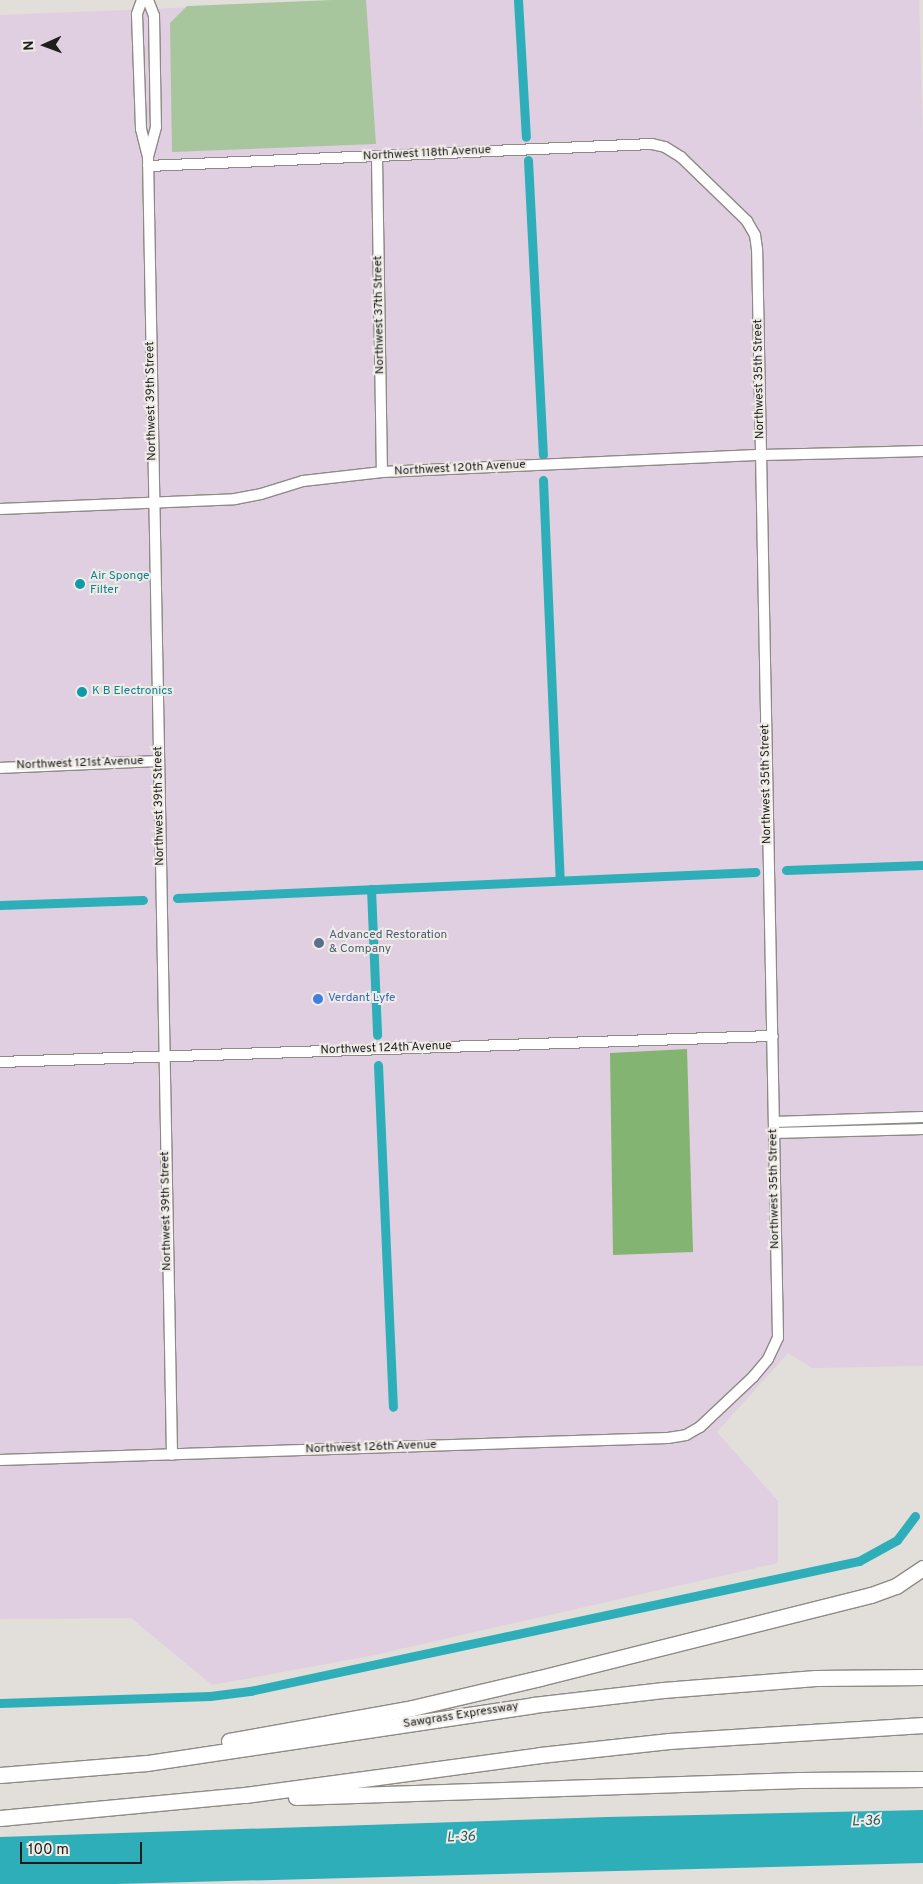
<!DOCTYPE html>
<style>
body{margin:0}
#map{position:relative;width:923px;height:1884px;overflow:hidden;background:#e2deda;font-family:Overpass,sans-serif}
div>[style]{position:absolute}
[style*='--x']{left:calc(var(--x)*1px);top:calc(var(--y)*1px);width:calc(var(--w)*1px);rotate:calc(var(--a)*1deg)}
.commercial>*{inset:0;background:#e0cfe0}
.green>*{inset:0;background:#a8c69d}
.forest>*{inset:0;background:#83b471}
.water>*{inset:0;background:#2eaeb8}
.canal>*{height:9px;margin:-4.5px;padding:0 4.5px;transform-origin:4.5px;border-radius:4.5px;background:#2eaeb8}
.roads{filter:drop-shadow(1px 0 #8e8a86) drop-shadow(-1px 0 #8e8a86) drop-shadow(0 1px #8e8a86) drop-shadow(0 -1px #8e8a86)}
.minor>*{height:10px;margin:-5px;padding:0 5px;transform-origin:5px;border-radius:5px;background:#fff}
.highway>*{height:15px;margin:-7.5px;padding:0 7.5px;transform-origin:7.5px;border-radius:7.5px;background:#fff}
.dots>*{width:14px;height:14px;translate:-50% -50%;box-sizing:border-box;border:2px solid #efebe7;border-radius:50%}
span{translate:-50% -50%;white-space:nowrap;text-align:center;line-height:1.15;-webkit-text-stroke:4px #efebe7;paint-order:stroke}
.street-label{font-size:12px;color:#1f1e1d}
.culture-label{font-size:12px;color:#0d838f}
.left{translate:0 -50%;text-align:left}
.service-label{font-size:12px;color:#4e5e75}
.shop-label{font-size:12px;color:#366cbe}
.water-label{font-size:14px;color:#275a5e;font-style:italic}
.north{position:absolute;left:20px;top:20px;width:50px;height:50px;-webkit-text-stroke:4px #efebe7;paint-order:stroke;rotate:268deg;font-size:14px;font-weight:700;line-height:20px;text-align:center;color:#1f1e1d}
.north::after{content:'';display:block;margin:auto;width:18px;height:22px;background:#1f1e1d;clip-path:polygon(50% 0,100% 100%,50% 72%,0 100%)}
.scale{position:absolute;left:20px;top:1842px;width:122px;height:22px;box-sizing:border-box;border:2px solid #1f1e1d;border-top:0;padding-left:6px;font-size:15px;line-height:18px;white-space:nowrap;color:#1f1e1d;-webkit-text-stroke:4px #efebe7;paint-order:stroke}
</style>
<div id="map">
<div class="commercial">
<div style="clip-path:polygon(374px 0,919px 0,923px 135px,923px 1366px,812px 1368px,788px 1353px,717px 1432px,778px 1501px,778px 1563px,370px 1656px,212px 1685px,131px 1618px,0 1619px,0 15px)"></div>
</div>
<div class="green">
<div style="clip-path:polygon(332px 0,366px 0,376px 144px,172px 152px,170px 23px,187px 6px)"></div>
</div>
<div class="forest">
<div style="clip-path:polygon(687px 1049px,693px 1252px,613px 1255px,610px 1053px)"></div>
</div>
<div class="water">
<div style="clip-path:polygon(923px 1810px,923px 1863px,116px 1884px,0 1884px,0 1837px,607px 1817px)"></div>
</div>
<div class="canal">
<div style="--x:518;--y:0;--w:137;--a:86.7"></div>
<div style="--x:528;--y:160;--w:295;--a:87.1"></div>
<div style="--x:543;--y:480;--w:400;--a:87.6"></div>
<div style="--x:786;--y:870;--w:137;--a:-2.1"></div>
<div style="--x:371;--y:889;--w:146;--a:87.6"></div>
<div style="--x:177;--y:898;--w:579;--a:-2.58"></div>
<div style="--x:0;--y:905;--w:143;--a:-2"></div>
<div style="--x:378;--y:1065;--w:342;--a:87.5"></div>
<div style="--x:0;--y:1703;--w:210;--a:-1.9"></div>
<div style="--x:210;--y:1696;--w:40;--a:-7.1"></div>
<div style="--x:250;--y:1691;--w:623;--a:-12.05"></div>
<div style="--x:859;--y:1561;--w:43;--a:-28.9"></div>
<div style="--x:897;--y:1540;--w:30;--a:-53"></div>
</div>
<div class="roads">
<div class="minor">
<div style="--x:142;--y:0;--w:15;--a:110"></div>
<div style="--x:137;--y:14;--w:115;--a:88"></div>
<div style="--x:141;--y:129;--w:29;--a:76"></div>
<div style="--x:148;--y:157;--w:1298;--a:88.94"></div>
<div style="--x:148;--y:0;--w:17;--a:69"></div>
<div style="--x:154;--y:16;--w:111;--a:89"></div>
<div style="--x:156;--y:127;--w:30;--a:105"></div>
<div style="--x:377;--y:157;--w:315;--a:89.1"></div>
<div style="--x:0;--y:509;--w:235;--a:-2.4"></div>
<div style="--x:235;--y:499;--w:26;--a:-11"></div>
<div style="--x:261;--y:494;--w:44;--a:-17.2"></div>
<div style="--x:303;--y:481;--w:80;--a:-6.5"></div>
<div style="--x:382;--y:472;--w:380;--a:-2.6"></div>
<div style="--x:762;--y:455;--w:161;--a:-1.4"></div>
<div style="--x:0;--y:768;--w:159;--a:-2.5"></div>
<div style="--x:0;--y:1062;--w:773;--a:-1.93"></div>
<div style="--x:774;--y:1122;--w:149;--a:-1.9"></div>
<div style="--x:774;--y:1133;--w:149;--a:-1.5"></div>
<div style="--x:0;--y:1460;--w:668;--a:-1.89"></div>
<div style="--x:668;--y:1438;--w:18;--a:-9"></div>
<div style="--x:686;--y:1435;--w:16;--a:-30"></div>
<div style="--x:700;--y:1427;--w:73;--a:-43.3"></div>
<div style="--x:753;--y:1377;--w:23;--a:-50"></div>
<div style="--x:768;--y:1359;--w:23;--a:-65"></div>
<div style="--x:778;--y:1338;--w:1089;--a:-91.1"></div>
<div style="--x:757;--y:249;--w:14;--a:-98"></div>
<div style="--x:755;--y:235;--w:16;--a:-120"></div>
<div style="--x:747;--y:221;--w:92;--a:-135.9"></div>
<div style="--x:681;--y:157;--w:19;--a:-148"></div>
<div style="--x:665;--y:147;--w:13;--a:-167"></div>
<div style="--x:652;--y:144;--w:504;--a:177.5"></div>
</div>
<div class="highway">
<div style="--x:229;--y:1741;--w:186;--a:-10.2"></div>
<div style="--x:412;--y:1708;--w:131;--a:-13.2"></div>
<div style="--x:540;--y:1678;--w:341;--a:-14.1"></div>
<div style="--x:871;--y:1595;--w:27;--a:-20"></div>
<div style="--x:896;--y:1586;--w:32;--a:-34"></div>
<div style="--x:0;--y:1775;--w:147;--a:-4.7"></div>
<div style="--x:147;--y:1763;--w:390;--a:-8.5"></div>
<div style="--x:533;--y:1705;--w:131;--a:-6.6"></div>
<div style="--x:663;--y:1690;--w:153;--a:-4.5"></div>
<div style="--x:816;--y:1678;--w:107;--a:-0.5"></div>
<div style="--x:296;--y:1797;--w:504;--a:-1.93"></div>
<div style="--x:800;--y:1780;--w:123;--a:-0.5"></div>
<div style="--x:0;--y:1818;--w:246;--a:-5.4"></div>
<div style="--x:245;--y:1795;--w:298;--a:-7.7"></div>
<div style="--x:540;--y:1755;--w:130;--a:-6.2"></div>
<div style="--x:669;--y:1741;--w:255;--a:-3.6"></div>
</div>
</div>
<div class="dots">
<div style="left:80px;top:584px;background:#0f9aa8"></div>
<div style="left:82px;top:692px;background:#0f9aa8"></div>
<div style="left:319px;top:943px;background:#5c6f8a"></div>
<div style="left:318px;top:999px;background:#3f7fe0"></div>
</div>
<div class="street-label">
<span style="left:427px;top:154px;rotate:-3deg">Northwest 118th Avenue</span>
<span style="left:380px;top:315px;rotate:-91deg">Northwest 37th Street</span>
<span style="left:760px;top:379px;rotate:-91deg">Northwest 35th Street</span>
<span style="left:152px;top:401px;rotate:-91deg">Northwest 39th Street</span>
<span style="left:460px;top:469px;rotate:-3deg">Northwest 120th Avenue</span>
<span style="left:80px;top:764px;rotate:-2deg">Northwest 121st Avenue</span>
<span style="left:767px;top:784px;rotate:-91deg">Northwest 35th Street</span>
<span style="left:160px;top:806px;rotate:-91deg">Northwest 39th Street</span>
<span style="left:386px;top:1049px;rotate:-2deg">Northwest 124th Avenue</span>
<span style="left:775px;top:1189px;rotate:-91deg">Northwest 35th Street</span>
<span style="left:167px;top:1211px;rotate:-91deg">Northwest 39th Street</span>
<span style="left:371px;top:1448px;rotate:-2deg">Northwest 126th Avenue</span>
<span style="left:461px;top:1716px;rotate:-9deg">Sawgrass Expressway</span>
</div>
<div class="culture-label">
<span class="left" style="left:90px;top:584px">Air Sponge<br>Filter</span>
<span class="left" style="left:92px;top:692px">K B Electronics</span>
</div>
<div class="service-label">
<span class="left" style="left:329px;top:943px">Advanced Restoration<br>&amp; Company</span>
</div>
<div class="shop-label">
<span class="left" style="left:328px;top:999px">Verdant Lyfe</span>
</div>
<div class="water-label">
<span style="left:866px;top:1822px;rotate:-2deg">L-36</span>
<span style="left:461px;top:1838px;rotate:-2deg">L-36</span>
</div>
<div class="north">N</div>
<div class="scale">100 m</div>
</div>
